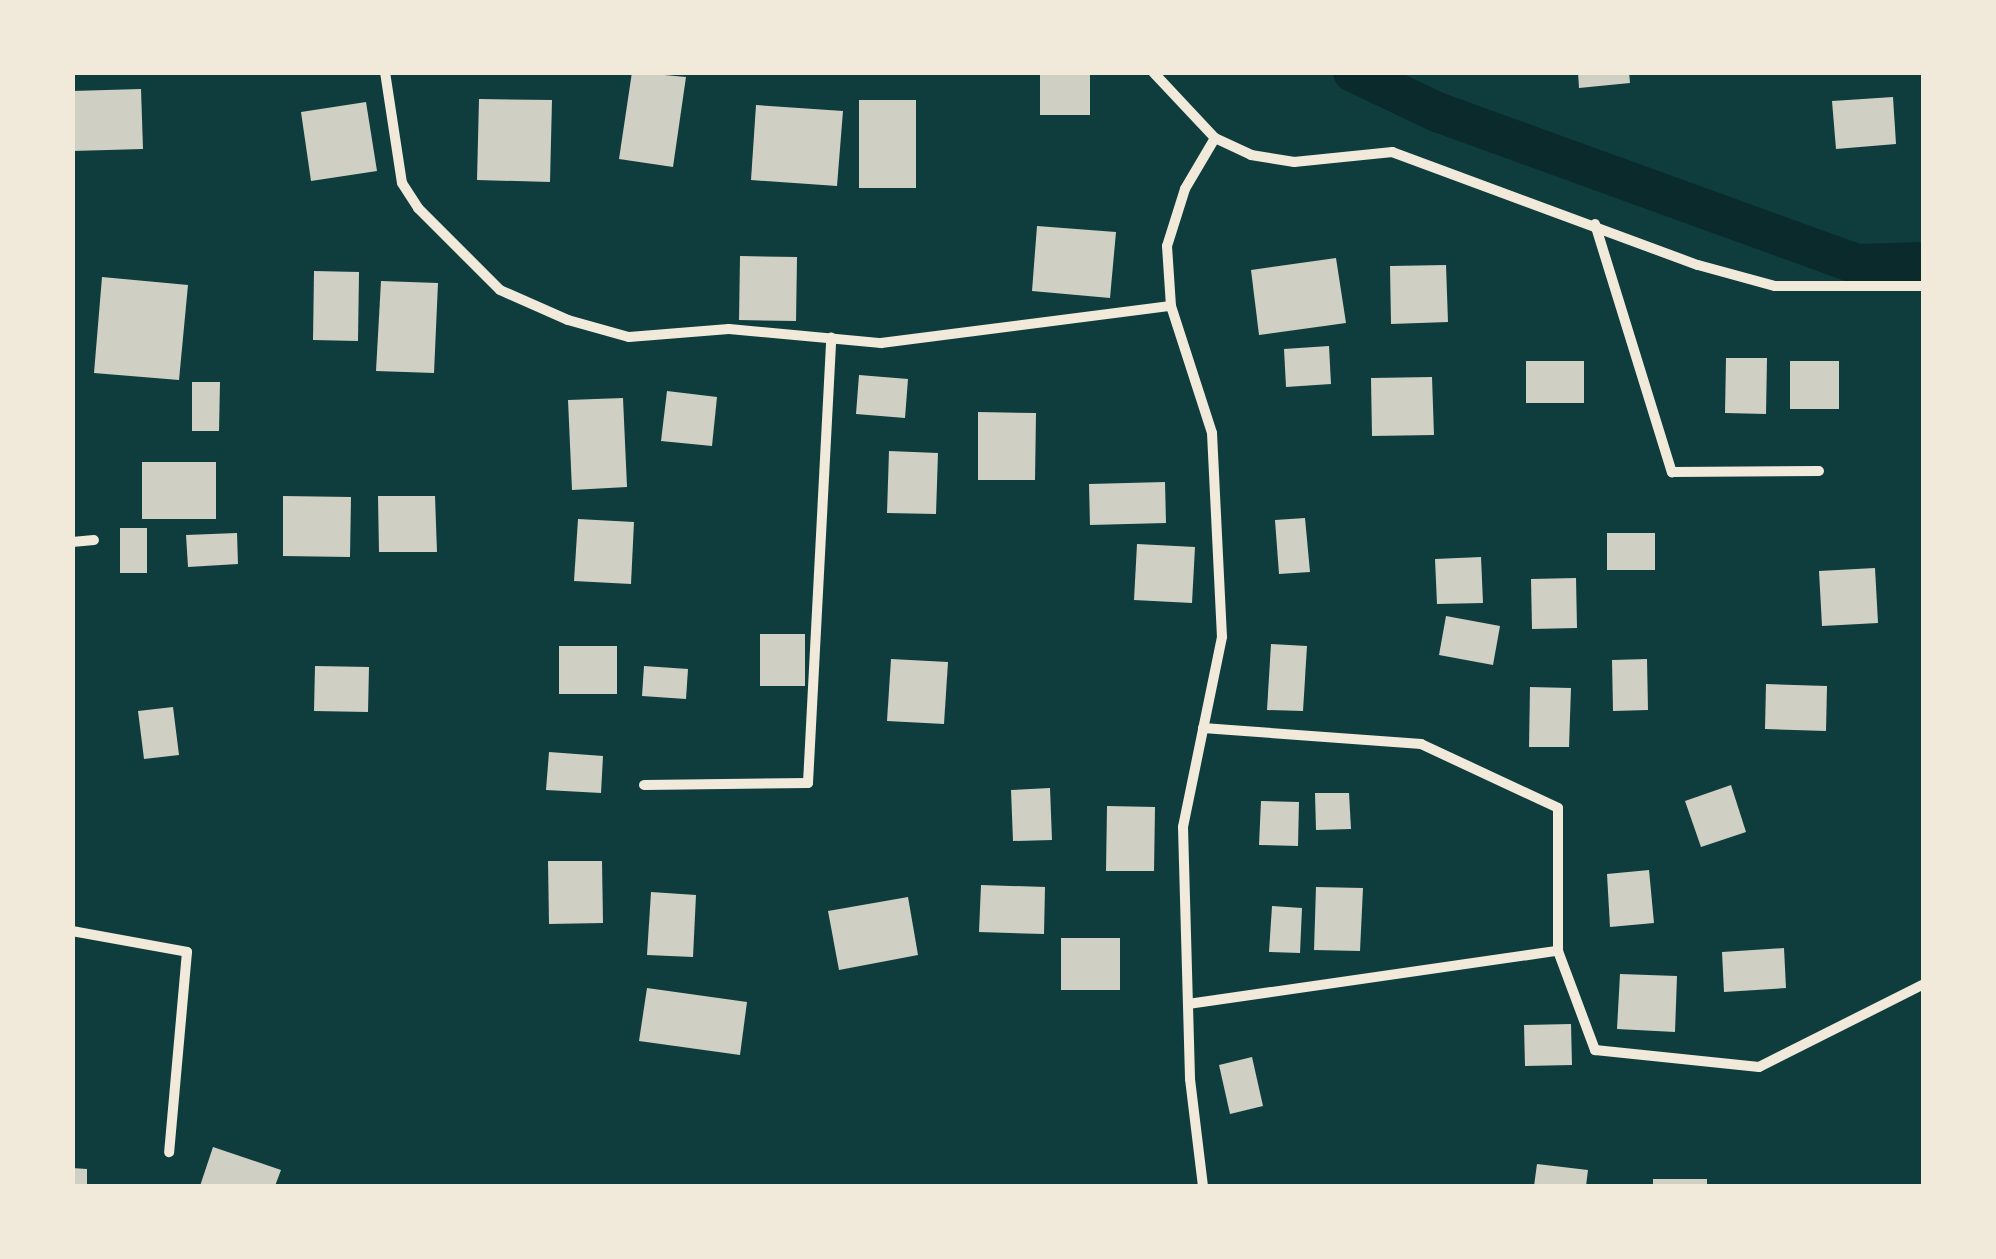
<!DOCTYPE html>
<style>
body{margin:0}
#map{position:relative;width:1996px;height:1259px;overflow:hidden;background:#0f3d3e;font-family:Raleway,sans-serif}
div>[style]{position:absolute}
[style*='--x']{left:calc(var(--x)*1px);top:calc(var(--y)*1px);width:calc(var(--w)*1px);rotate:calc(var(--a)*1deg)}
.canal>*{height:40px;margin:-20px;padding:0 20px;transform-origin:20px;border-radius:20px;background:#0a2a2b}
.building>*{inset:0;background:#cfcfc3}
.minor>*{height:10px;margin:-5px;padding:0 5px;transform-origin:5px;border-radius:5px;background:#f1e9da}
span{translate:-50% -50%;white-space:nowrap;text-align:center;line-height:1.15;-webkit-text-stroke:9px #f1e9da;paint-order:stroke}
.frame{position:absolute;inset:0;border:75px solid #f1e9da;pointer-events:none}
</style>
<div id="map">
<div class="canal">
<div style="--x:1353;--y:72;--w:93;--a:25.5"></div>
<div style="--x:1437;--y:112;--w:448;--a:19.9"></div>
<div style="--x:1858;--y:264;--w:66;--a:-1.7"></div>
</div>
<div class="building">
<div style="clip-path:polygon(632px 72px,686px 77px,673px 167px,619px 159px)"></div>
<div style="clip-path:polygon(1040px 72px,1090px 72px,1090px 115px,1040px 115px)"></div>
<div style="clip-path:polygon(1578px 72px,1629px 72px,1630px 83px,1579px 88px)"></div>
<div style="clip-path:polygon(141px 89px,143px 149px,72px 151px,72px 91px)"></div>
<div style="clip-path:polygon(1893px 97px,1896px 144px,1836px 149px,1832px 101px)"></div>
<div style="clip-path:polygon(479px 99px,552px 100px,550px 182px,477px 180px)"></div>
<div style="clip-path:polygon(859px 100px,916px 100px,916px 188px,859px 188px)"></div>
<div style="clip-path:polygon(366px 102px,377px 171px,311px 181px,301px 112px)"></div>
<div style="clip-path:polygon(756px 105px,843px 111px,837px 186px,751px 180px)"></div>
<div style="clip-path:polygon(1037px 226px,1116px 232px,1110px 298px,1032px 291px)"></div>
<div style="clip-path:polygon(740px 256px,797px 257px,796px 321px,739px 320px)"></div>
<div style="clip-path:polygon(1336px 258px,1346px 323px,1259px 335px,1251px 270px)"></div>
<div style="clip-path:polygon(1446px 265px,1448px 322px,1391px 324px,1390px 266px)"></div>
<div style="clip-path:polygon(314px 271px,359px 272px,358px 341px,313px 340px)"></div>
<div style="clip-path:polygon(102px 277px,188px 285px,179px 380px,94px 373px)"></div>
<div style="clip-path:polygon(381px 281px,438px 283px,434px 373px,376px 371px)"></div>
<div style="clip-path:polygon(1329px 346px,1331px 384px,1286px 387px,1284px 349px)"></div>
<div style="clip-path:polygon(1726px 358px,1767px 358px,1766px 414px,1725px 413px)"></div>
<div style="clip-path:polygon(1526px 361px,1584px 361px,1584px 403px,1526px 403px)"></div>
<div style="clip-path:polygon(1790px 361px,1839px 361px,1839px 409px,1790px 409px)"></div>
<div style="clip-path:polygon(859px 375px,908px 379px,905px 418px,856px 414px)"></div>
<div style="clip-path:polygon(1432px 377px,1434px 435px,1372px 436px,1371px 378px)"></div>
<div style="clip-path:polygon(192px 382px,220px 382px,219px 431px,192px 431px)"></div>
<div style="clip-path:polygon(667px 391px,717px 397px,712px 446px,661px 441px)"></div>
<div style="clip-path:polygon(623px 398px,627px 487px,572px 490px,568px 400px)"></div>
<div style="clip-path:polygon(978px 412px,1036px 413px,1035px 480px,978px 480px)"></div>
<div style="clip-path:polygon(889px 451px,938px 453px,936px 514px,887px 513px)"></div>
<div style="clip-path:polygon(142px 462px,216px 462px,216px 519px,142px 519px)"></div>
<div style="clip-path:polygon(1165px 482px,1166px 523px,1090px 525px,1089px 484px)"></div>
<div style="clip-path:polygon(283px 496px,351px 497px,350px 557px,283px 556px)"></div>
<div style="clip-path:polygon(378px 496px,435px 496px,437px 552px,379px 552px)"></div>
<div style="clip-path:polygon(1305px 518px,1310px 572px,1279px 574px,1275px 520px)"></div>
<div style="clip-path:polygon(578px 519px,634px 522px,631px 584px,574px 581px)"></div>
<div style="clip-path:polygon(120px 528px,147px 528px,147px 573px,120px 573px)"></div>
<div style="clip-path:polygon(237px 533px,238px 564px,188px 567px,186px 535px)"></div>
<div style="clip-path:polygon(1607px 533px,1655px 533px,1655px 570px,1607px 570px)"></div>
<div style="clip-path:polygon(1137px 544px,1195px 547px,1192px 603px,1134px 600px)"></div>
<div style="clip-path:polygon(1481px 557px,1483px 603px,1437px 604px,1435px 559px)"></div>
<div style="clip-path:polygon(1875px 568px,1878px 623px,1822px 626px,1819px 571px)"></div>
<div style="clip-path:polygon(1576px 578px,1577px 628px,1532px 629px,1531px 579px)"></div>
<div style="clip-path:polygon(1446px 616px,1500px 626px,1493px 665px,1439px 655px)"></div>
<div style="clip-path:polygon(760px 634px,805px 634px,805px 686px,760px 686px)"></div>
<div style="clip-path:polygon(1271px 644px,1307px 646px,1303px 711px,1267px 710px)"></div>
<div style="clip-path:polygon(559px 646px,617px 646px,617px 694px,559px 694px)"></div>
<div style="clip-path:polygon(891px 659px,948px 662px,944px 724px,887px 721px)"></div>
<div style="clip-path:polygon(1647px 659px,1648px 710px,1613px 711px,1612px 660px)"></div>
<div style="clip-path:polygon(315px 666px,369px 667px,368px 712px,314px 711px)"></div>
<div style="clip-path:polygon(644px 666px,688px 669px,686px 699px,642px 696px)"></div>
<div style="clip-path:polygon(1766px 684px,1827px 686px,1826px 731px,1765px 729px)"></div>
<div style="clip-path:polygon(1530px 687px,1571px 688px,1569px 747px,1529px 747px)"></div>
<div style="clip-path:polygon(173px 707px,179px 755px,144px 759px,138px 711px)"></div>
<div style="clip-path:polygon(549px 752px,603px 756px,601px 793px,546px 790px)"></div>
<div style="clip-path:polygon(1731px 785px,1746px 832px,1701px 847px,1685px 801px)"></div>
<div style="clip-path:polygon(1050px 788px,1052px 840px,1013px 841px,1011px 790px)"></div>
<div style="clip-path:polygon(1315px 793px,1349px 793px,1351px 829px,1316px 830px)"></div>
<div style="clip-path:polygon(1261px 801px,1299px 802px,1298px 846px,1259px 845px)"></div>
<div style="clip-path:polygon(1107px 806px,1155px 807px,1154px 871px,1106px 871px)"></div>
<div style="clip-path:polygon(548px 861px,602px 861px,603px 923px,549px 924px)"></div>
<div style="clip-path:polygon(1649px 870px,1654px 923px,1610px 927px,1607px 874px)"></div>
<div style="clip-path:polygon(981px 885px,1045px 887px,1044px 934px,979px 932px)"></div>
<div style="clip-path:polygon(1316px 887px,1363px 888px,1360px 951px,1314px 950px)"></div>
<div style="clip-path:polygon(651px 892px,696px 895px,693px 957px,647px 955px)"></div>
<div style="clip-path:polygon(908px 897px,918px 955px,839px 970px,828px 911px)"></div>
<div style="clip-path:polygon(1272px 906px,1302px 908px,1300px 953px,1269px 952px)"></div>
<div style="clip-path:polygon(1061px 938px,1120px 938px,1120px 990px,1061px 990px)"></div>
<div style="clip-path:polygon(1784px 948px,1786px 988px,1724px 992px,1722px 952px)"></div>
<div style="clip-path:polygon(1620px 974px,1677px 976px,1675px 1032px,1617px 1029px)"></div>
<div style="clip-path:polygon(647px 988px,747px 1002px,740px 1055px,639px 1041px)"></div>
<div style="clip-path:polygon(1571px 1024px,1572px 1065px,1525px 1066px,1524px 1025px)"></div>
<div style="clip-path:polygon(1252px 1057px,1263px 1106px,1230px 1114px,1219px 1065px)"></div>
<div style="clip-path:polygon(213px 1147px,281px 1170px,275px 1186px,200px 1186px)"></div>
<div style="clip-path:polygon(1537px 1164px,1588px 1170px,1586px 1186px,1534px 1186px)"></div>
<div style="clip-path:polygon(72px 1168px,87px 1169px,87px 1186px,72px 1186px)"></div>
<div style="clip-path:polygon(1653px 1179px,1707px 1179px,1707px 1186px,1653px 1186px)"></div>
</div>
<div class="minor">
<div style="--x:385;--y:72;--w:112;--a:81.3"></div>
<div style="--x:402;--y:183;--w:30;--a:57"></div>
<div style="--x:418;--y:208;--w:116;--a:45"></div>
<div style="--x:500;--y:290;--w:74;--a:23.8"></div>
<div style="--x:568;--y:320;--w:63;--a:15.6"></div>
<div style="--x:629;--y:337;--w:100;--a:-4.6"></div>
<div style="--x:729;--y:329;--w:153;--a:5.3"></div>
<div style="--x:881;--y:343;--w:292;--a:-7.3"></div>
<div style="--x:1171;--y:306;--w:133;--a:72.1"></div>
<div style="--x:1212;--y:433;--w:204;--a:87.2"></div>
<div style="--x:1222;--y:637;--w:194;--a:101.6"></div>
<div style="--x:1183;--y:827;--w:252;--a:88.4"></div>
<div style="--x:1190;--y:1079;--w:108;--a:83.1"></div>
<div style="--x:1153;--y:72;--w:91;--a:46.8"></div>
<div style="--x:1215;--y:138;--w:59;--a:120.5"></div>
<div style="--x:1185;--y:189;--w:60;--a:107.5"></div>
<div style="--x:1167;--y:246;--w:60;--a:86.2"></div>
<div style="--x:1215;--y:138;--w:40;--a:25"></div>
<div style="--x:1251;--y:155;--w:44;--a:9.2"></div>
<div style="--x:1294;--y:162;--w:99;--a:-5.8"></div>
<div style="--x:1392;--y:152;--w:326;--a:20.3"></div>
<div style="--x:1698;--y:265;--w:80;--a:15.3"></div>
<div style="--x:1775;--y:286;--w:149;--a:0"></div>
<div style="--x:1595;--y:224;--w:260;--a:72.8"></div>
<div style="--x:1672;--y:472;--w:147;--a:-0.4"></div>
<div style="--x:72;--y:542;--w:22;--a:-5"></div>
<div style="--x:1203;--y:728;--w:219;--a:4.2"></div>
<div style="--x:1421;--y:744;--w:151;--a:25"></div>
<div style="--x:1558;--y:808;--w:143;--a:90"></div>
<div style="--x:644;--y:785;--w:164;--a:-0.7"></div>
<div style="--x:808;--y:783;--w:446;--a:-87"></div>
<div style="--x:72;--y:931;--w:117;--a:10.3"></div>
<div style="--x:187;--y:952;--w:201;--a:95.1"></div>
<div style="--x:1188;--y:1004;--w:374;--a:-8.2"></div>
<div style="--x:1558;--y:951;--w:106;--a:69.5"></div>
<div style="--x:1595;--y:1050;--w:165;--a:5.9"></div>
<div style="--x:1759;--y:1067;--w:185;--a:-26.7"></div>
</div>
<div class="frame"></div>
</div>
